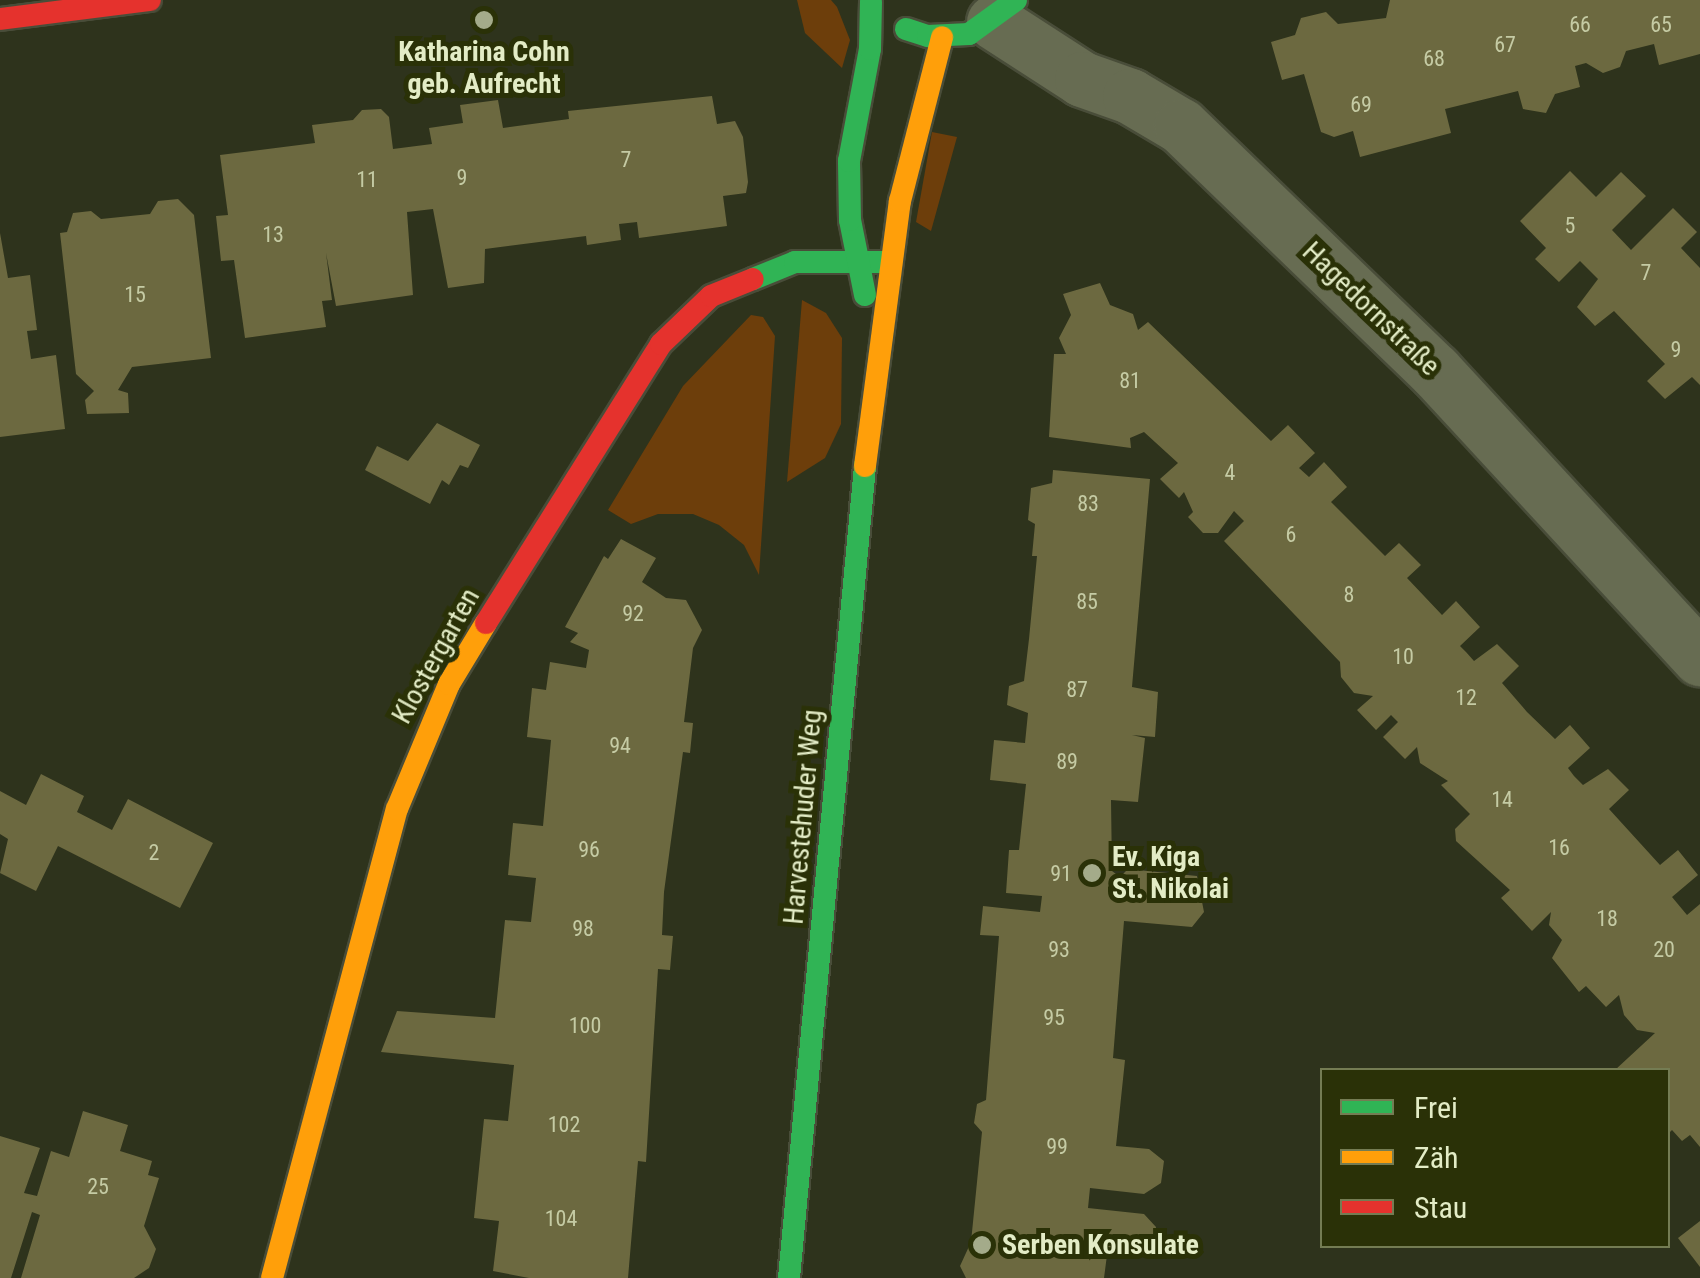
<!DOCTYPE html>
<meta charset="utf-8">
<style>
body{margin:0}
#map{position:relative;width:1700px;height:1278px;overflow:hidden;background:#2e331c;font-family:"Roboto Condensed",sans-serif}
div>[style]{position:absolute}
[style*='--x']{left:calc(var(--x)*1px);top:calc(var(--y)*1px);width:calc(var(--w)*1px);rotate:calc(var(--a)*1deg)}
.green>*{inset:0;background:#6d3e0b}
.building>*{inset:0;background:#6c6940}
.roads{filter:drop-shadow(2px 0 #494d39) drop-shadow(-2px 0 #494d39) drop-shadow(0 2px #494d39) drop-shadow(0 -2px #494d39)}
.street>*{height:55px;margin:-27.5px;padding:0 27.5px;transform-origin:27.5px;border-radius:27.5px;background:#676c52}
.fast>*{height:22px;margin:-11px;padding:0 11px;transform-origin:11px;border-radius:11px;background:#30b455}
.slow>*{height:22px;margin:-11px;padding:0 11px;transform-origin:11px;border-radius:11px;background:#ff9f0a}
.jam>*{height:22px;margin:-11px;padding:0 11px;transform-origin:11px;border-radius:11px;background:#e5322d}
.dots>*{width:28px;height:28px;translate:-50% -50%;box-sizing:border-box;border:5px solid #2a3107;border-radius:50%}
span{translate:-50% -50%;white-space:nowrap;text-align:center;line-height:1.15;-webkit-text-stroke:10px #2a3107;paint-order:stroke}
.number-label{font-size:22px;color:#c5cba4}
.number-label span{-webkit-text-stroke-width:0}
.poi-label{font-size:28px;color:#e3ecc6;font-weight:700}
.left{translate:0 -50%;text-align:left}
.street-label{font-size:28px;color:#e3ecc6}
.legend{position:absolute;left:1320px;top:1068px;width:350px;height:180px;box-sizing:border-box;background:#2a3107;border:2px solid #747c53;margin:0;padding:12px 18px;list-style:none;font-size:30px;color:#e3ecc6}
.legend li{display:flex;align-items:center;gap:20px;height:50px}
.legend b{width:50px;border:2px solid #747c53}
</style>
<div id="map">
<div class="green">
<div style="clip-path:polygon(797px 0,831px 0,837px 7px,850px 40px,842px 68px,805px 33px)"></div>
<div style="clip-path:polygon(932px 132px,957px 137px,931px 231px,916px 222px)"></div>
<div style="clip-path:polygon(802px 300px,826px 313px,842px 338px,841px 424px,825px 458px,787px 482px)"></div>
<div style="clip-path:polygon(751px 315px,763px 317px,775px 336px,759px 575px,744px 545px,719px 525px,693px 514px,658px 514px,631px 524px,608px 510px,683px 386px)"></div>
</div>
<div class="building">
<div style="clip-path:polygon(1390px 0,1700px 0,1700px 54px,1659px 65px,1654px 44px,1626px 51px,1620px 67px,1603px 73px,1586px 63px,1575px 66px,1580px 87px,1555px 94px,1546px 113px,1523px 109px,1518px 91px,1445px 109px,1451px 133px,1360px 157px,1353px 131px,1334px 137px,1321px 132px,1304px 74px,1282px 80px,1271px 42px,1295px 35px,1301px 18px,1326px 12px,1338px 24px,1386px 18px)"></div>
<div style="clip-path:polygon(712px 96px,717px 124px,735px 121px,743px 137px,748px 182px,746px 193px,723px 196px,727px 226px,639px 238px,637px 222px,619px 224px,621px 240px,587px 245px,586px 236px,485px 249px,484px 283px,448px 288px,433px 209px,407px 212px,413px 295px,336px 306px,326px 253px,332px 300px,322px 301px,326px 327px,245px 338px,234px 260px,221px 261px,216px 216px,228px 215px,220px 155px,315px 143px,312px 125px,353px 120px,362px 110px,381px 109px,389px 117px,393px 149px,432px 144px,429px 128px,463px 123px,460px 105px,498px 100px,503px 128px,569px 119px,568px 111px)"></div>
<div style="clip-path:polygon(1570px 171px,1596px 197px,1621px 172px,1646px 196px,1612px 230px,1631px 250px,1673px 208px,1697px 232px,1681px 248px,1700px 268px,1700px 385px,1692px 377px,1665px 399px,1647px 381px,1665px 364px,1638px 336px,1614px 311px,1595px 326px,1577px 307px,1598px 279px,1580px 261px,1559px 282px,1535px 259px,1546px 248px,1520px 221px)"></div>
<div style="clip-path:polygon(178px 199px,194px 215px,211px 358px,132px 367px,118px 390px,128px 393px,129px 413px,87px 414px,85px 400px,94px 391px,76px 374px,60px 233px,67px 232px,73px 213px,91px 211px,101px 219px,150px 214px,158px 201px)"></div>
<div style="clip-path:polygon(0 233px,8px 278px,30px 275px,37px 330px,27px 331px,31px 359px,56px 355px,65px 429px,0 437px)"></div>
<div style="clip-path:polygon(1100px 283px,1110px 305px,1133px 314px,1138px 330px,1148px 322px,1271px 441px,1288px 425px,1315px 453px,1299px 468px,1309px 477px,1324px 462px,1347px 487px,1331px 502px,1385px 556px,1399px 543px,1421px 565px,1407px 578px,1442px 615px,1456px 601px,1480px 627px,1460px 646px,1466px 652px,1474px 661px,1497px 644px,1519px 666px,1502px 683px,1527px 712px,1555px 739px,1570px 725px,1590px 748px,1568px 768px,1574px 776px,1583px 785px,1608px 769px,1629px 790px,1609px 809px,1660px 865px,1678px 850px,1698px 875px,1672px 897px,1687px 915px,1700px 904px,1700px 1147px,1690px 1135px,1682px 1141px,1672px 1130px,1668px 1134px,1668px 1070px,1615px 1070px,1655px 1033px,1637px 1030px,1624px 1015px,1619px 995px,1606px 1007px,1586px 986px,1579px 992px,1552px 958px,1562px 940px,1549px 925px,1551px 912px,1532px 931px,1501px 898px,1510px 890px,1456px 841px,1455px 829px,1470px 814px,1441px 785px,1448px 781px,1420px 763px,1417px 747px,1405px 759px,1383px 737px,1398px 722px,1391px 715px,1376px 730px,1357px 710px,1373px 696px,1354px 693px,1341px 677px,1340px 662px,1224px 541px,1244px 521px,1234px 511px,1218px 533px,1203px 533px,1188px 517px,1193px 512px,1184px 492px,1179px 498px,1160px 479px,1178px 463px,1144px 432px,1130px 438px,1131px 448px,1049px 437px,1054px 354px,1066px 354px,1059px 338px,1071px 315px,1063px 294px)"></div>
<div style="clip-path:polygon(437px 423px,480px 445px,468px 468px,460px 465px,449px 485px,442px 480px,430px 504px,365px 470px,377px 446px,408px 461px)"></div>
<div style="clip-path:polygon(1053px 470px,1150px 479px,1132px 687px,1158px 692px,1155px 737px,1132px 735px,1145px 738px,1138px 802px,1111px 800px,1112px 871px,1120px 877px,1128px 869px,1197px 876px,1204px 912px,1192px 927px,1124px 921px,1113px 1058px,1125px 1060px,1116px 1146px,1149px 1149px,1164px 1161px,1161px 1183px,1144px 1194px,1090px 1188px,1088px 1208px,1144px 1214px,1156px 1227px,1154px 1250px,1134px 1258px,1107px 1255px,1104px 1278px,966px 1278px,960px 1266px,971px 1242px,982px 1132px,974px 1123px,977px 1104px,986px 1100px,999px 936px,980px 935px,983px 906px,1040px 912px,1042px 896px,1006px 893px,1009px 850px,1019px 850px,1026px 784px,990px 780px,994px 740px,1025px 743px,1028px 713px,1007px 705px,1009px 686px,1024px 681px,1029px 639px,1037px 556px,1032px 556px,1035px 524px,1028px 520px,1031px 488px,1052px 483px)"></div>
<div style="clip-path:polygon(621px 539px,656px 558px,642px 582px,666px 598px,686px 600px,702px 630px,693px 648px,684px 722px,693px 723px,690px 753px,683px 752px,664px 892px,662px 935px,673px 936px,670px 970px,658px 969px,646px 1162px,638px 1161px,628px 1278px,529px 1278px,493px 1271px,499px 1221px,474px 1218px,484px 1119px,508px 1121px,514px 1065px,381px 1052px,397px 1011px,495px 1018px,505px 920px,531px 922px,536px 878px,508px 875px,513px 823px,543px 826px,551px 740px,527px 737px,532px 688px,546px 690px,550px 662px,586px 668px,589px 650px,570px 642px,578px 633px,565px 627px,604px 556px,608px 559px)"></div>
<div style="clip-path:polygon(41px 774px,84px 796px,77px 812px,112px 830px,128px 799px,213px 843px,180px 908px,58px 846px,36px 891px,0 873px,8px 839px,0 834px,0 791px,26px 805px)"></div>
<div style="clip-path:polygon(83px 1111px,128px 1125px,120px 1151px,152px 1161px,148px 1175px,159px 1178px,144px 1226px,156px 1249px,149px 1268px,134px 1278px,21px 1278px,40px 1215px,32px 1212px,11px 1278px,0 1278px,0 1136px,40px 1148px,24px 1193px,37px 1196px,51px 1151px,69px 1157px)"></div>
<div style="clip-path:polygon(1700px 1221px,1700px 1267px,1678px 1238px)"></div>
</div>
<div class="roads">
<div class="street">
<div style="--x:994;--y:22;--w:105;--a:32.9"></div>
<div style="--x:1082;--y:79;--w:51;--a:19.5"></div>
<div style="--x:1130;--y:96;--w:59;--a:30.5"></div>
<div style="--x:1181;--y:126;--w:353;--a:44"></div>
<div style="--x:1435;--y:371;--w:391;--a:47.3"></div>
</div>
<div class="fast">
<div style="--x:906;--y:29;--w:23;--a:18"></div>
<div style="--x:928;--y:36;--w:41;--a:-2.8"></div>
<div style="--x:969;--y:34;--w:58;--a:-35.9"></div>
<div style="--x:753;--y:279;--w:45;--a:-22"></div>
<div style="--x:795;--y:262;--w:96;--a:0"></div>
<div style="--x:865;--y:295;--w:76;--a:-101.3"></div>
<div style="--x:850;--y:220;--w:59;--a:-91"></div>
<div style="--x:849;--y:161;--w:114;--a:-79.4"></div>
<div style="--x:870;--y:49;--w:47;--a:-88.8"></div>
<div style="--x:789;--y:1278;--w:816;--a:-84.65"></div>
</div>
<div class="slow">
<div style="--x:865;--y:466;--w:267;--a:-82.5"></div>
<div style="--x:900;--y:201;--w:169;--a:-75.6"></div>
<div style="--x:272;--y:1278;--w:485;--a:-75.1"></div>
<div style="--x:397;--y:809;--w:135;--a:-67.4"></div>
<div style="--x:449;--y:684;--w:71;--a:-58.8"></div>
</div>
<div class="jam">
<div style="--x:0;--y:19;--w:151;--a:-7.2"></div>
<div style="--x:486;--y:623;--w:329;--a:-57.9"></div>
<div style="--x:661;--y:344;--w:69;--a:-43.8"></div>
<div style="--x:711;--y:296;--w:45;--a:-22"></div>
</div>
</div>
<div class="dots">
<div style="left:484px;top:20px;background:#a4ab8a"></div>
<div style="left:1092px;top:873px;background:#a4ab8a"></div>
<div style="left:982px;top:1245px;background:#a4ab8a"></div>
</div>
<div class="number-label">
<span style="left:1580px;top:25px">66</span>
<span style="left:1661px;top:25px">65</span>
<span style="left:1505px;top:45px">67</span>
<span style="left:1434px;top:59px">68</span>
<span style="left:1361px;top:105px">69</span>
<span style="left:626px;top:160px">7</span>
<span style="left:462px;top:178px">9</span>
<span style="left:367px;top:180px">11</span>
<span style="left:1570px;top:226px">5</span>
<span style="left:273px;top:235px">13</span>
<span style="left:1646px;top:273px">7</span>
<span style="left:135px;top:295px">15</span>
<span style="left:1676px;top:350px">9</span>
<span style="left:1130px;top:381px">81</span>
<span style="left:1230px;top:473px">4</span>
<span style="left:1088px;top:504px">83</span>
<span style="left:1291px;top:535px">6</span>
<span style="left:1349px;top:595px">8</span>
<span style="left:1087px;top:602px">85</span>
<span style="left:633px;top:614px">92</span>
<span style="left:1403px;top:657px">10</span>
<span style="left:1077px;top:690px">87</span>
<span style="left:1466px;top:698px">12</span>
<span style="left:620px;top:746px">94</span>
<span style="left:1067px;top:762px">89</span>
<span style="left:1502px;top:800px">14</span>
<span style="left:1559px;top:848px">16</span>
<span style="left:589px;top:850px">96</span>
<span style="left:154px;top:853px">2</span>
<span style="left:1061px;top:874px">91</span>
<span style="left:1607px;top:919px">18</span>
<span style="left:583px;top:929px">98</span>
<span style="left:1059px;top:950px">93</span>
<span style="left:1664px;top:950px">20</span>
<span style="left:1054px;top:1018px">95</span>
<span style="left:585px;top:1026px">100</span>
<span style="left:564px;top:1125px">102</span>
<span style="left:1057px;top:1147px">99</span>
<span style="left:98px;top:1187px">25</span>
<span style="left:561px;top:1219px">104</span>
</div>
<div class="poi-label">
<span style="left:484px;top:68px">Katharina Cohn<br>geb. Aufrecht</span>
<span class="left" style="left:1112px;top:873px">Ev. Kiga<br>St. Nikolai</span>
<span class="left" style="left:1002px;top:1245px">Serben Konsulate</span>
</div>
<div class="street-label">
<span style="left:1371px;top:309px;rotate:44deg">Hagedornstraße</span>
<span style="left:436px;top:656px;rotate:-61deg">Klostergarten</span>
<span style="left:803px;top:817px;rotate:-85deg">Harvestehuder Weg</span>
</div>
<ul class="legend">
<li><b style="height:12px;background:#30b455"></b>Frei</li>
<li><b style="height:12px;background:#ff9f0a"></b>Zäh</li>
<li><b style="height:12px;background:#e5322d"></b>Stau</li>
</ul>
</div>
